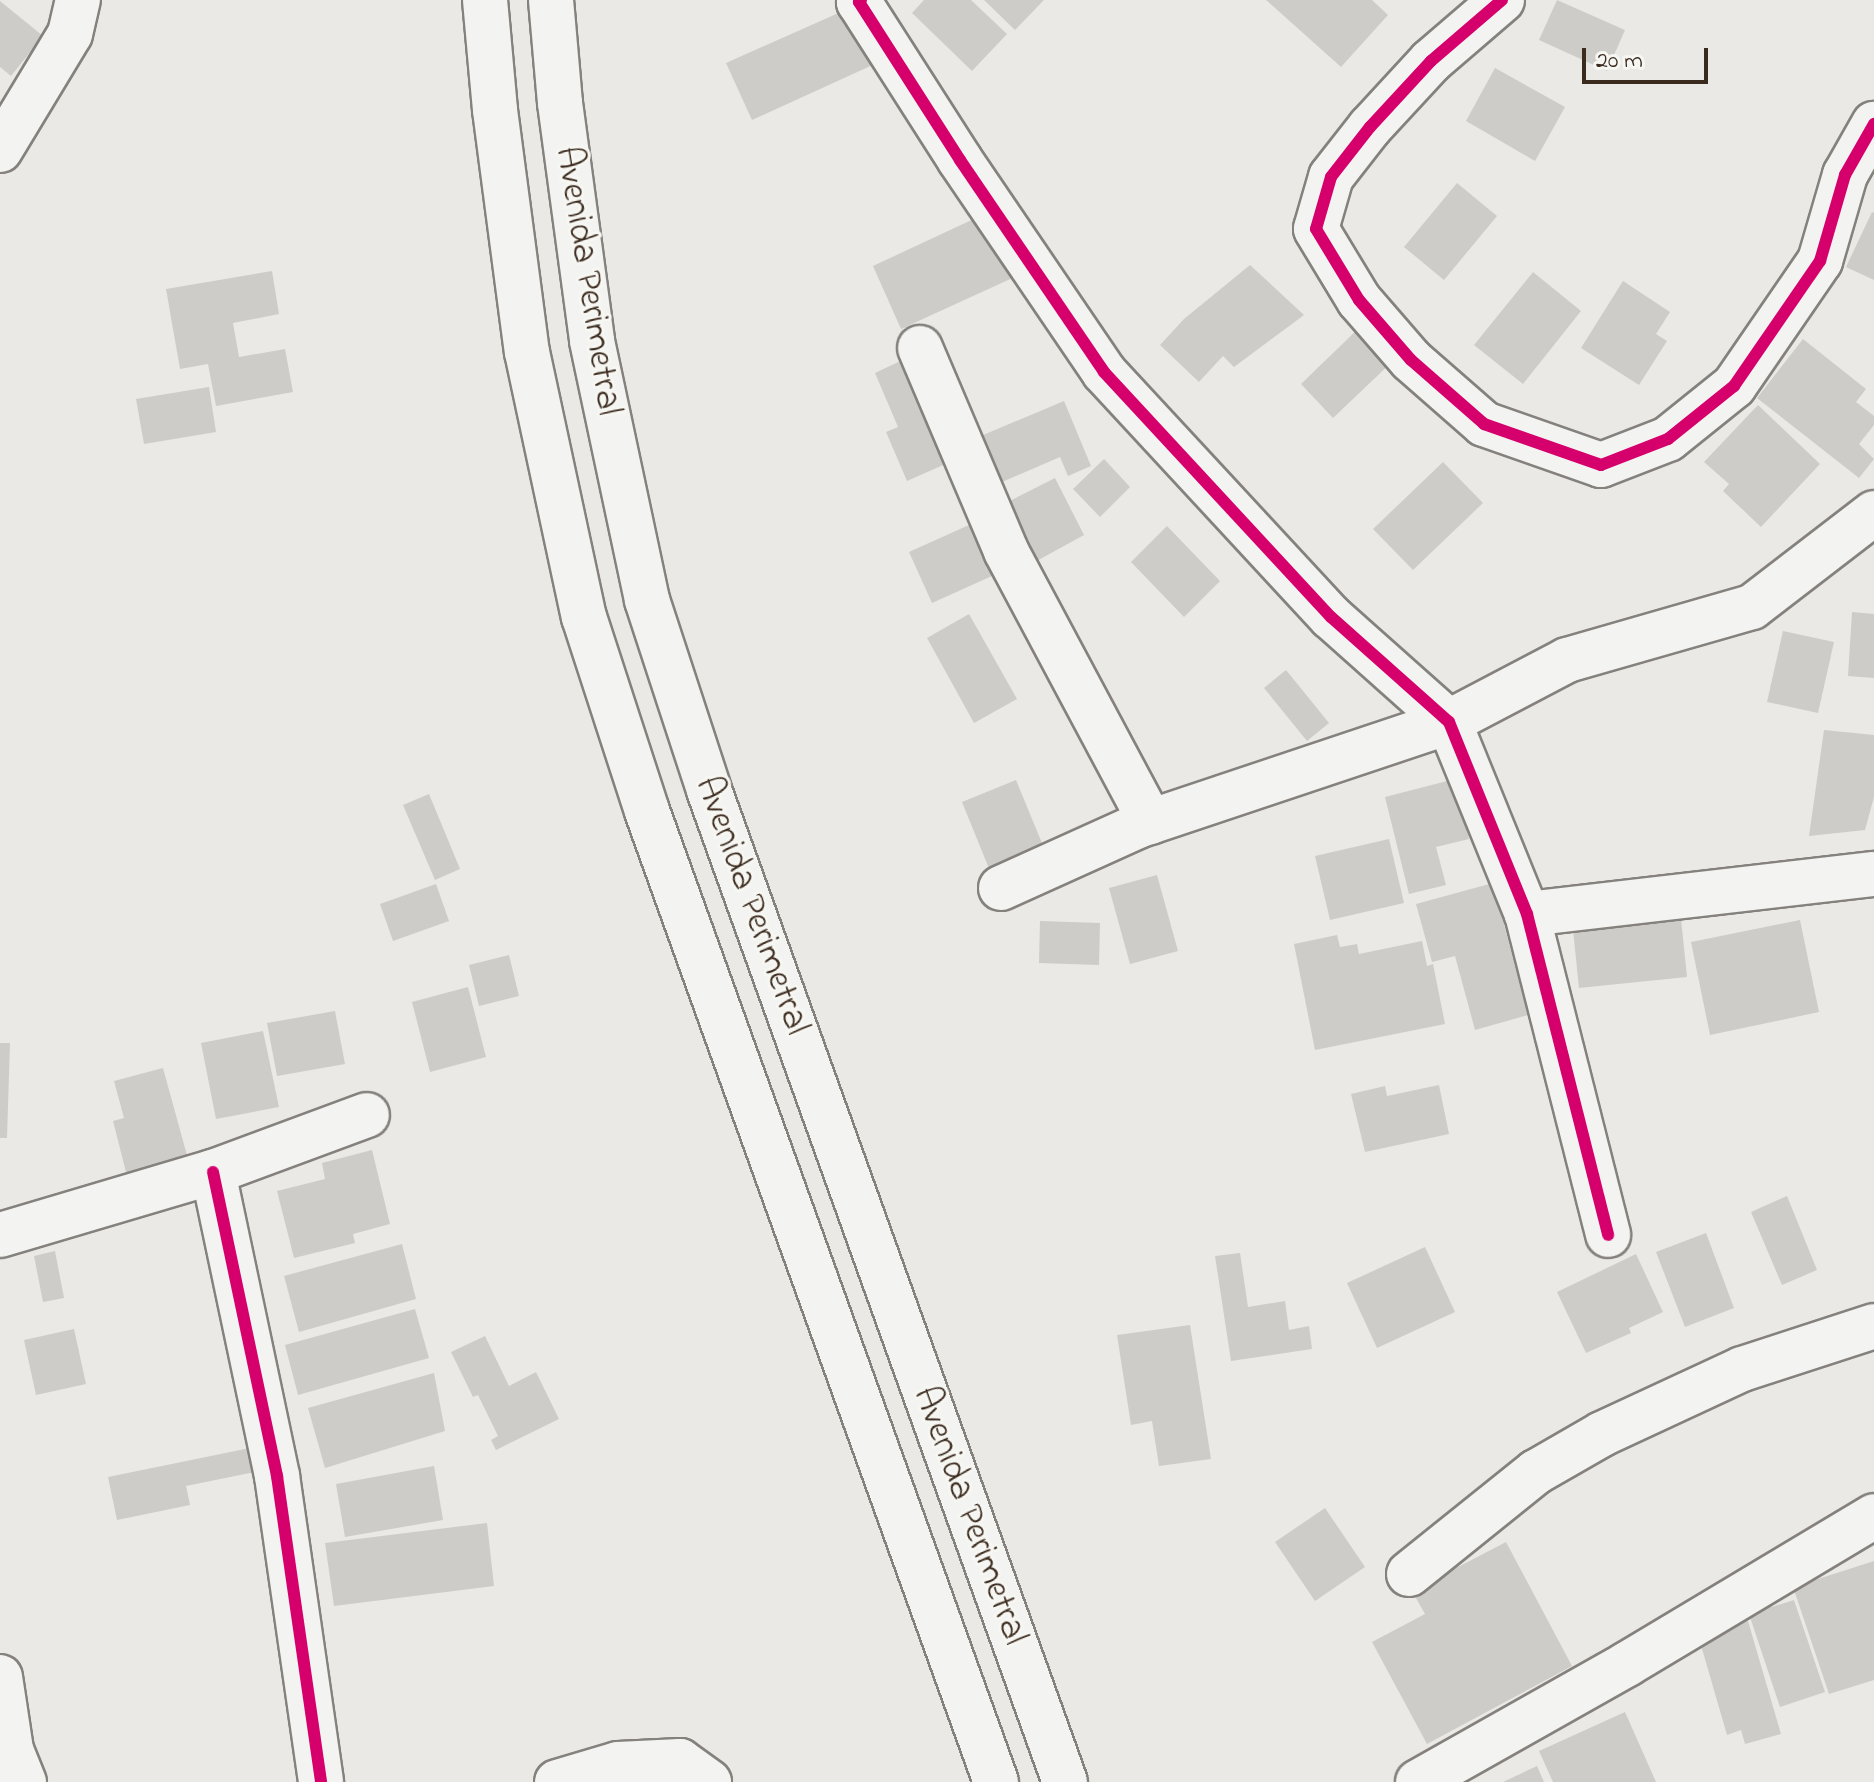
<!DOCTYPE html>
<style>
body{margin:0}
#map{position:relative;width:1874px;height:1782px;overflow:hidden;background:#eae9e6;font-family:"Indie Flower",sans-serif}
div>[style]{position:absolute}
[style*='--x']{left:calc(var(--x)*1px);top:calc(var(--y)*1px);width:calc(var(--w)*1px);rotate:calc(var(--a)*1deg)}
.building>*{inset:0;background:#cdccc9}
.roads{filter:drop-shadow(2px 0 #85817d) drop-shadow(-2px 0 #85817d) drop-shadow(0 2px #85817d) drop-shadow(0 -2px #85817d)}
.minor>*{height:44px;margin:-22px;padding:0 22px;transform-origin:22px;border-radius:22px;background:#f3f3f1}
.major>*{height:44px;margin:-22px;padding:0 22px;transform-origin:22px;border-radius:22px;background:#f3f3f1}
.cycleway>*{height:12px;margin:-6px;padding:0 6px;transform-origin:6px;border-radius:6px;background:#d6006c}
span{translate:-50% -50%;white-space:nowrap;text-align:center;line-height:1.15;-webkit-text-stroke:6px #f6f6f2;paint-order:stroke}
.street-label{font-size:36px;color:#3b2a1e}
.scale{position:absolute;left:1582px;top:48px;width:126px;height:36px;box-sizing:border-box;border:4px solid #3b2a1e;border-top:0;padding-left:10px;font-size:24px;line-height:28px;white-space:nowrap;color:#3b2a1e;-webkit-text-stroke:6px #f6f6f2;paint-order:stroke}
</style>
<div id="map">
<div class="building">
<div style="clip-path:polygon(924px 0,971px 0,1007px 34px,972px 71px,912px 13px)"></div>
<div style="clip-path:polygon(984px 0,1044px 0,1015px 30px)"></div>
<div style="clip-path:polygon(1266px 0,1372px 0,1388px 15px,1341px 67px)"></div>
<div style="clip-path:polygon(1557px 0,1625px 30px,1607px 71px,1539px 40px)"></div>
<div style="clip-path:polygon(0 1px,43px 36px,11px 76px,0 67px)"></div>
<div style="clip-path:polygon(852px 7px,877px 63px,752px 120px,726px 63px)"></div>
<div style="clip-path:polygon(1495px 68px,1565px 107px,1535px 161px,1466px 121px)"></div>
<div style="clip-path:polygon(1457px 183px,1497px 216px,1444px 280px,1404px 247px)"></div>
<div style="clip-path:polygon(993px 210px,1021px 274px,901px 329px,873px 266px)"></div>
<div style="clip-path:polygon(1872px 212px,1874px 213px,1874px 280px,1846px 267px)"></div>
<div style="clip-path:polygon(1250px 265px,1304px 315px,1234px 367px,1223px 356px,1199px 382px,1160px 345px,1184px 319px)"></div>
<div style="clip-path:polygon(272px 271px,279px 314px,233px 323px,239px 357px,285px 349px,293px 392px,216px 406px,208px 364px,180px 369px,166px 289px)"></div>
<div style="clip-path:polygon(1533px 272px,1581px 311px,1523px 384px,1474px 345px)"></div>
<div style="clip-path:polygon(1623px 281px,1670px 312px,1656px 334px,1667px 341px,1639px 385px,1581px 348px)"></div>
<div style="clip-path:polygon(1362px 325px,1394px 360px,1333px 418px,1301px 384px)"></div>
<div style="clip-path:polygon(1803px 339px,1866px 389px,1856px 402px,1874px 416px,1874px 425px,1859px 444px,1874px 459px,1859px 478px,1757px 398px)"></div>
<div style="clip-path:polygon(913px 355px,959px 458px,907px 481px,886px 432px,898px 427px,875px 373px)"></div>
<div style="clip-path:polygon(209px 387px,216px 432px,144px 444px,136px 399px)"></div>
<div style="clip-path:polygon(1064px 401px,1091px 466px,1068px 476px,1060px 457px,995px 485px,976px 438px)"></div>
<div style="clip-path:polygon(1758px 405px,1820px 464px,1761px 527px,1723px 491px,1729px 484px,1704px 462px)"></div>
<div style="clip-path:polygon(1104px 459px,1130px 487px,1100px 517px,1073px 489px)"></div>
<div style="clip-path:polygon(1443px 462px,1483px 503px,1413px 570px,1373px 529px)"></div>
<div style="clip-path:polygon(1055px 478px,1084px 535px,1033px 563px,1002px 505px)"></div>
<div style="clip-path:polygon(980px 520px,1003px 571px,932px 603px,909px 552px)"></div>
<div style="clip-path:polygon(1167px 526px,1220px 581px,1184px 617px,1131px 562px)"></div>
<div style="clip-path:polygon(1852px 612px,1874px 614px,1874px 678px,1848px 676px)"></div>
<div style="clip-path:polygon(969px 614px,1017px 699px,974px 723px,927px 638px)"></div>
<div style="clip-path:polygon(1783px 631px,1834px 642px,1818px 713px,1767px 702px)"></div>
<div style="clip-path:polygon(1286px 670px,1329px 723px,1307px 741px,1264px 688px)"></div>
<div style="clip-path:polygon(1824px 730px,1874px 735px,1874px 797px,1865px 830px,1809px 836px)"></div>
<div style="clip-path:polygon(1455px 779px,1469px 839px,1436px 847px,1446px 885px,1409px 894px,1385px 797px)"></div>
<div style="clip-path:polygon(1016px 780px,1044px 848px,990px 871px,962px 802px)"></div>
<div style="clip-path:polygon(429px 794px,460px 869px,435px 880px,403px 805px)"></div>
<div style="clip-path:polygon(1389px 839px,1404px 903px,1330px 920px,1315px 856px)"></div>
<div style="clip-path:polygon(1157px 875px,1178px 951px,1130px 964px,1109px 888px)"></div>
<div style="clip-path:polygon(1493px 883px,1528px 1015px,1475px 1030px,1455px 956px,1432px 962px,1416px 904px)"></div>
<div style="clip-path:polygon(436px 884px,449px 921px,393px 941px,380px 904px)"></div>
<div style="clip-path:polygon(1681px 919px,1687px 977px,1579px 988px,1573px 930px)"></div>
<div style="clip-path:polygon(1800px 920px,1819px 1012px,1710px 1035px,1691px 942px)"></div>
<div style="clip-path:polygon(1040px 921px,1100px 923px,1099px 965px,1039px 963px)"></div>
<div style="clip-path:polygon(1337px 935px,1340px 947px,1357px 944px,1359px 954px,1422px 941px,1427px 966px,1433px 964px,1445px 1024px,1315px 1050px,1294px 944px)"></div>
<div style="clip-path:polygon(509px 955px,519px 996px,479px 1006px,469px 965px)"></div>
<div style="clip-path:polygon(468px 987px,486px 1057px,430px 1072px,412px 1002px)"></div>
<div style="clip-path:polygon(335px 1011px,345px 1064px,277px 1076px,267px 1023px)"></div>
<div style="clip-path:polygon(263px 1031px,279px 1107px,216px 1119px,201px 1043px)"></div>
<div style="clip-path:polygon(0 1043px,10px 1043px,7px 1138px,0 1138px)"></div>
<div style="clip-path:polygon(163px 1068px,188px 1159px,127px 1176px,113px 1121px,124px 1118px,114px 1081px)"></div>
<div style="clip-path:polygon(1439px 1085px,1449px 1134px,1365px 1152px,1351px 1094px,1385px 1086px,1387px 1096px)"></div>
<div style="clip-path:polygon(372px 1150px,390px 1224px,353px 1234px,355px 1243px,294px 1258px,277px 1191px,325px 1179px,322px 1163px)"></div>
<div style="clip-path:polygon(1787px 1196px,1817px 1270px,1782px 1285px,1751px 1212px)"></div>
<div style="clip-path:polygon(1706px 1233px,1734px 1308px,1685px 1327px,1656px 1252px)"></div>
<div style="clip-path:polygon(402px 1244px,416px 1299px,299px 1332px,284px 1276px)"></div>
<div style="clip-path:polygon(1425px 1247px,1455px 1312px,1377px 1348px,1347px 1283px)"></div>
<div style="clip-path:polygon(55px 1251px,64px 1298px,43px 1302px,34px 1256px)"></div>
<div style="clip-path:polygon(1240px 1253px,1248px 1307px,1285px 1301px,1289px 1330px,1309px 1326px,1312px 1349px,1231px 1361px,1215px 1256px)"></div>
<div style="clip-path:polygon(1636px 1254px,1663px 1312px,1629px 1328px,1631px 1333px,1586px 1353px,1557px 1292px)"></div>
<div style="clip-path:polygon(415px 1309px,429px 1358px,298px 1395px,285px 1345px)"></div>
<div style="clip-path:polygon(1190px 1325px,1211px 1459px,1159px 1466px,1152px 1421px,1131px 1425px,1117px 1335px)"></div>
<div style="clip-path:polygon(74px 1329px,86px 1384px,36px 1395px,24px 1340px)"></div>
<div style="clip-path:polygon(485px 1336px,509px 1386px,536px 1372px,559px 1419px,496px 1450px,491px 1440px,498px 1436px,478px 1395px,473px 1397px,451px 1352px)"></div>
<div style="clip-path:polygon(434px 1373px,445px 1431px,325px 1468px,308px 1408px)"></div>
<div style="clip-path:polygon(260px 1446px,265px 1470px,186px 1486px,190px 1505px,117px 1520px,108px 1477px)"></div>
<div style="clip-path:polygon(434px 1466px,443px 1520px,345px 1537px,336px 1484px)"></div>
<div style="clip-path:polygon(1325px 1508px,1365px 1567px,1315px 1601px,1275px 1542px)"></div>
<div style="clip-path:polygon(487px 1523px,494px 1586px,334px 1606px,325px 1543px)"></div>
<div style="clip-path:polygon(1506px 1542px,1572px 1666px,1427px 1744px,1372px 1642px,1425px 1614px,1412px 1591px)"></div>
<div style="clip-path:polygon(1874px 1561px,1874px 1680px,1829px 1694px,1793px 1587px)"></div>
<div style="clip-path:polygon(1794px 1600px,1825px 1692px,1780px 1707px,1749px 1614px)"></div>
<div style="clip-path:polygon(1748px 1621px,1781px 1734px,1745px 1744px,1741px 1730px,1727px 1735px,1698px 1635px)"></div>
<div style="clip-path:polygon(1625px 1712px,1656px 1782px,1553px 1782px,1539px 1751px)"></div>
<div style="clip-path:polygon(1537px 1766px,1544px 1782px,1503px 1782px)"></div>
</div>
<div class="roads">
<div class="minor">
<div style="--x:861;--y:0;--w:3;--a:135"></div>
<div style="--x:859;--y:2;--w:188;--a:57.4"></div>
<div style="--x:960;--y:160;--w:256;--a:55.8"></div>
<div style="--x:1104;--y:372;--w:334;--a:47.2"></div>
<div style="--x:1331;--y:617;--w:158;--a:41.7"></div>
<div style="--x:1449;--y:722;--w:207;--a:67.9"></div>
<div style="--x:1527;--y:914;--w:331;--a:75.8"></div>
<div style="--x:1502;--y:0;--w:94;--a:139.3"></div>
<div style="--x:1431;--y:61;--w:90;--a:132.7"></div>
<div style="--x:1370;--y:127;--w:63;--a:128"></div>
<div style="--x:1331;--y:177;--w:54;--a:106.1"></div>
<div style="--x:1316;--y:229;--w:83;--a:58.8"></div>
<div style="--x:1359;--y:300;--w:79;--a:49.1"></div>
<div style="--x:1411;--y:360;--w:97;--a:41.2"></div>
<div style="--x:1484;--y:424;--w:124;--a:19.3"></div>
<div style="--x:1601;--y:465;--w:72;--a:-21.2"></div>
<div style="--x:1668;--y:439;--w:85;--a:-38.8"></div>
<div style="--x:1734;--y:386;--w:152;--a:-55.5"></div>
<div style="--x:1820;--y:261;--w:90;--a:-73.8"></div>
<div style="--x:1845;--y:175;--w:59;--a:-60.4"></div>
<div style="--x:0;--y:150;--w:135;--a:-58.9"></div>
<div style="--x:70;--y:34;--w:35;--a:-77"></div>
<div style="--x:920;--y:348;--w:220;--a:67"></div>
<div style="--x:1006;--y:551;--w:307;--a:61.9"></div>
<div style="--x:1001;--y:888;--w:150;--a:-24.3"></div>
<div style="--x:1138;--y:826;--w:328;--a:-18.5"></div>
<div style="--x:1449;--y:722;--w:133;--a:-27.7"></div>
<div style="--x:1567;--y:660;--w:192;--a:-16"></div>
<div style="--x:1752;--y:607;--w:154;--a:-37.6"></div>
<div style="--x:1527;--y:914;--w:349;--a:-6.6"></div>
<div style="--x:213;--y:1172;--w:311;--a:78.1"></div>
<div style="--x:277;--y:1476;--w:309;--a:81.8"></div>
<div style="--x:0;--y:1235;--w:222;--a:-16.5"></div>
<div style="--x:213;--y:1172;--w:164;--a:-20.3"></div>
<div style="--x:1409;--y:1574;--w:163;--a:-38.8"></div>
<div style="--x:1536;--y:1472;--w:76;--a:-29.9"></div>
<div style="--x:1602;--y:1434;--w:154;--a:-24.9"></div>
<div style="--x:1742;--y:1369;--w:139;--a:-18"></div>
<div style="--x:0;--y:1677;--w:74;--a:81.4"></div>
<div style="--x:11;--y:1750;--w:35;--a:68"></div>
<div style="--x:557;--y:1782;--w:64;--a:-16.4"></div>
<div style="--x:618;--y:1764;--w:62;--a:-2.8"></div>
<div style="--x:680;--y:1761;--w:36;--a:36"></div>
<div style="--x:1418;--y:1782;--w:240;--a:-29.4"></div>
<div style="--x:1627;--y:1664;--w:288;--a:-30.9"></div>
</div>
<div class="major">
<div style="--x:485;--y:0;--w:110;--a:84.8"></div>
<div style="--x:495;--y:110;--w:244;--a:82.5"></div>
<div style="--x:527;--y:352;--w:271;--a:77.9"></div>
<div style="--x:584;--y:617;--w:204;--a:72"></div>
<div style="--x:647;--y:811;--w:1032;--a:70.23"></div>
<div style="--x:551;--y:0;--w:103;--a:85"></div>
<div style="--x:560;--y:103;--w:240;--a:82.3"></div>
<div style="--x:592;--y:341;--w:265;--a:78"></div>
<div style="--x:647;--y:600;--w:200;--a:71.9"></div>
<div style="--x:709;--y:790;--w:1054;--a:70.26"></div>
</div>
</div>
<div class="cycleway">
<div style="--x:861;--y:0;--w:3;--a:135"></div>
<div style="--x:859;--y:2;--w:188;--a:57.4"></div>
<div style="--x:960;--y:160;--w:256;--a:55.8"></div>
<div style="--x:1104;--y:372;--w:334;--a:47.2"></div>
<div style="--x:1331;--y:617;--w:158;--a:41.7"></div>
<div style="--x:1449;--y:722;--w:207;--a:67.9"></div>
<div style="--x:1527;--y:914;--w:331;--a:75.8"></div>
<div style="--x:1502;--y:0;--w:94;--a:139.3"></div>
<div style="--x:1431;--y:61;--w:90;--a:132.7"></div>
<div style="--x:1370;--y:127;--w:63;--a:128"></div>
<div style="--x:1331;--y:177;--w:54;--a:106.1"></div>
<div style="--x:1316;--y:229;--w:83;--a:58.8"></div>
<div style="--x:1359;--y:300;--w:79;--a:49.1"></div>
<div style="--x:1411;--y:360;--w:97;--a:41.2"></div>
<div style="--x:1484;--y:424;--w:124;--a:19.3"></div>
<div style="--x:1601;--y:465;--w:72;--a:-21.2"></div>
<div style="--x:1668;--y:439;--w:85;--a:-38.8"></div>
<div style="--x:1734;--y:386;--w:152;--a:-55.5"></div>
<div style="--x:1820;--y:261;--w:90;--a:-73.8"></div>
<div style="--x:1845;--y:175;--w:59;--a:-60.4"></div>
<div style="--x:213;--y:1172;--w:311;--a:78.1"></div>
<div style="--x:277;--y:1476;--w:309;--a:81.8"></div>
</div>
<div class="street-label">
<span style="left:587px;top:281px;rotate:81deg">Avenida Perimetral</span>
<span style="left:751px;top:906px;rotate:70deg">Avenida Perimetral</span>
<span style="left:969px;top:1516px;rotate:70deg">Avenida Perimetral</span>
</div>
<div class="scale">20 m</div>
</div>
